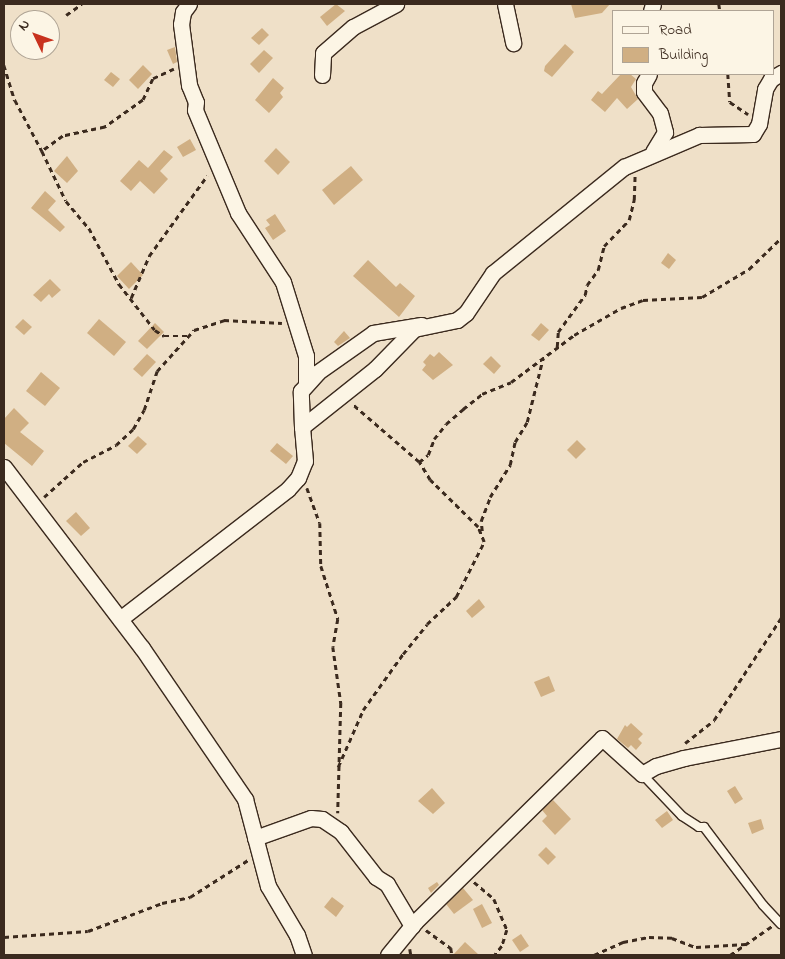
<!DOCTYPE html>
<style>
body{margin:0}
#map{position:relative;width:785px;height:959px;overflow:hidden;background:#efe0c8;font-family:"Indie Flower",sans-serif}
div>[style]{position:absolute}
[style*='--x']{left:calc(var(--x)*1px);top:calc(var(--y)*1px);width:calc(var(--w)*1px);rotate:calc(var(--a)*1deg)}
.building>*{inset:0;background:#d0af83}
.path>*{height:2.5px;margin-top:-1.25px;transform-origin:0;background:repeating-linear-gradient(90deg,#3b2a1e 0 5px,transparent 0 9px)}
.roads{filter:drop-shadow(1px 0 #3b2a1e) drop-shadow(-1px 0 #3b2a1e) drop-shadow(0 1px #3b2a1e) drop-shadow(0 -1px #3b2a1e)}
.service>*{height:8px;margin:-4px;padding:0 4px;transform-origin:4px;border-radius:4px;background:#fcf5e5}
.minor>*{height:15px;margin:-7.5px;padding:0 7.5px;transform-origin:7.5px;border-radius:7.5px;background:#fcf5e5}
span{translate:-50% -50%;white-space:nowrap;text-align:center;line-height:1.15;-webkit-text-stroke:4.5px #fcf5e5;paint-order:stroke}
.frame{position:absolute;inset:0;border:5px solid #3b2a1e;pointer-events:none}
.legend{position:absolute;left:612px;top:10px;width:162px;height:65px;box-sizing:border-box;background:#fcf5e5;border:1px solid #afa495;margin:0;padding:6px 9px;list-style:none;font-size:15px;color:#3b2a1e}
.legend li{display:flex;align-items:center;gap:10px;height:25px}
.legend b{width:25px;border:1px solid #afa495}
.north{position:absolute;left:10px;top:10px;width:50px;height:50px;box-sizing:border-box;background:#fcf5e5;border:1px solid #afa495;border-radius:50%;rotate:312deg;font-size:14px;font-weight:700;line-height:20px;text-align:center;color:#3b2a1e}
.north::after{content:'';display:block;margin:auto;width:18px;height:22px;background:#c8321e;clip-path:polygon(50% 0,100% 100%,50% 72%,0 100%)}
</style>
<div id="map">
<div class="building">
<div style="clip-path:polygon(336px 4px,345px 11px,327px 26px,320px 17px)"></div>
<div style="clip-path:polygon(571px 4px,610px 4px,602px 13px,575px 18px)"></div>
<div style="clip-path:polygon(262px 28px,269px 35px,259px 45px,251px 38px)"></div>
<div style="clip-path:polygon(565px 44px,574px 52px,552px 77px,544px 71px,545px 66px)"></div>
<div style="clip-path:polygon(175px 47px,177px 62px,173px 64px,167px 50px)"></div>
<div style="clip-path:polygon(264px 50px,273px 58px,259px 73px,250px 64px)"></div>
<div style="clip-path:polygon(143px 65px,152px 74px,138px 89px,129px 80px)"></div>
<div style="clip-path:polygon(111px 72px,120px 79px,113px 87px,104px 80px)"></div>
<div style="clip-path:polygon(621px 74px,630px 74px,636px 79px,631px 87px,638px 99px,627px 109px,617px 98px,605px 112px,591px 100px,598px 91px,602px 94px)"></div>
<div style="clip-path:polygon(273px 78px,284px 88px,280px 93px,283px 97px,269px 113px,255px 100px)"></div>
<div style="clip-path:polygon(190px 139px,196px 150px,183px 157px,177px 147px)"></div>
<div style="clip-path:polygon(276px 148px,290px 162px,278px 175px,264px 161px)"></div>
<div style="clip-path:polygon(164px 150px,173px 157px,160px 171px,168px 179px,154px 194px,140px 181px,131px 191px,120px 181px,139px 160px,148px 168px)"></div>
<div style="clip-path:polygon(67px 156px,78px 171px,67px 183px,54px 171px)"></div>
<div style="clip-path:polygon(351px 166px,363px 180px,334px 205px,322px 190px)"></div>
<div style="clip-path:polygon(45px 191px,56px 201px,48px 210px,65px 227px,60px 232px,31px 208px)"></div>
<div style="clip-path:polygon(275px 214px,286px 231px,273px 240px,265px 228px,270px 225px,266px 220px)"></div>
<div style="clip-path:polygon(668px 253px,676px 260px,669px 269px,661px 263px)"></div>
<div style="clip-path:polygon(368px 260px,396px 287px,400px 283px,415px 296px,399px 317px,353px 276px)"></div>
<div style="clip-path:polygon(131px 262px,143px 275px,129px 289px,117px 276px)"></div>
<div style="clip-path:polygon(50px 279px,61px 290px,52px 298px,49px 294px,41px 302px,33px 295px)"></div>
<div style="clip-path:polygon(23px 319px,32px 327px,24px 335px,15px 327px)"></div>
<div style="clip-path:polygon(99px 319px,126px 342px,114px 356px,87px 333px)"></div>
<div style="clip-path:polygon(155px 323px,164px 332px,147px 349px,138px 341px)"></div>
<div style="clip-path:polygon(541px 323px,549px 330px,539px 341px,531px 335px)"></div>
<div style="clip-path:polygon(344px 331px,350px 338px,338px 346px,334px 342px)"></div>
<div style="clip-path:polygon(439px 352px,453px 365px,433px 380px,422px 370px,426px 365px,423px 362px,430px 354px,434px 357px)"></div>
<div style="clip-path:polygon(147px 354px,156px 362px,142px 377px,133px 369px)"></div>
<div style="clip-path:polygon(491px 356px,501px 366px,494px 374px,483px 364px)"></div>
<div style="clip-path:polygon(41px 372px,60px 388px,45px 406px,26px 391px)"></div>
<div style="clip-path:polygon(14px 408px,29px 423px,20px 432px,44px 451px,32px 466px,4px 443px,4px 419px)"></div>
<div style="clip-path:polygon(138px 436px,147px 444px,137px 454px,128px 446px)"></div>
<div style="clip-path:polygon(577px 440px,586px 449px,576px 459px,567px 450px)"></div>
<div style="clip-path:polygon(277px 443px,293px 456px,286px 464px,270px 451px)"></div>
<div style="clip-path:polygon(76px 512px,90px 528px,81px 536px,66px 521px)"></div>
<div style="clip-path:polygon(479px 599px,485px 607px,472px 618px,466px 611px)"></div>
<div style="clip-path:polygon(549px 676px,555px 691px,541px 697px,534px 682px)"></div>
<div style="clip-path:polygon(631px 723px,643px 734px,638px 739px,642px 743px,636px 750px,631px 745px,628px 748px,617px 739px,625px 725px,627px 727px)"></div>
<div style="clip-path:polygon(735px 786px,743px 799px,735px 804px,727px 791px)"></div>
<div style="clip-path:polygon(432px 788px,445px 803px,433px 814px,418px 801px)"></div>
<div style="clip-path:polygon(553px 800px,571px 819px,555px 835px,542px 821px,547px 816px,542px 810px)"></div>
<div style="clip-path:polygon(667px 811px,673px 820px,662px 828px,655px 820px)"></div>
<div style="clip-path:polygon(761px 819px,764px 829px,752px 834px,748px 823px)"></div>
<div style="clip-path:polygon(546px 847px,556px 857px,548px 865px,538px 855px)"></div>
<div style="clip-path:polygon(437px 882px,439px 885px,431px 893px,428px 888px)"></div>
<div style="clip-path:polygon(463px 888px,473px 900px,454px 914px,446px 904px)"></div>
<div style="clip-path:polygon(332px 897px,344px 906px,336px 917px,324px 907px)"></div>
<div style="clip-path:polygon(482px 904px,492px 923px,482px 928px,473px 909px)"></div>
<div style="clip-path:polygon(521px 934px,529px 946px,520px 952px,512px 940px)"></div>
<div style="clip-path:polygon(465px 942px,479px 955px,453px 955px)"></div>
</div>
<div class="path">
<div style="--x:719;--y:4;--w:7;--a:82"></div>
<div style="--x:66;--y:15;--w:19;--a:-35"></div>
<div style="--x:4;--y:65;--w:37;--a:73"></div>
<div style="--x:15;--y:100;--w:58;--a:62.1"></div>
<div style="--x:174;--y:69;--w:23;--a:155"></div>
<div style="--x:153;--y:79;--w:23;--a:115"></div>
<div style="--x:143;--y:100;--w:47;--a:144.6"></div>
<div style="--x:105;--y:127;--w:43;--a:167.9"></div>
<div style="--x:63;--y:136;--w:26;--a:144"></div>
<div style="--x:42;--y:151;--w:55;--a:64.4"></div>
<div style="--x:66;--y:201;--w:35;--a:50"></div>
<div style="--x:89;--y:228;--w:64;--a:61.8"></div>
<div style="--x:119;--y:284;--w:58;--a:52"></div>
<div style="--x:155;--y:330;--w:11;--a:34"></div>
<div style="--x:164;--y:336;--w:23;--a:0"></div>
<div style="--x:728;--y:74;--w:28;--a:86"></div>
<div style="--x:730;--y:102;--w:22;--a:34"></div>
<div style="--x:131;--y:298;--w:46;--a:-66.8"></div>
<div style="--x:149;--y:256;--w:99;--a:-54.1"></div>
<div style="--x:557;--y:347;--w:15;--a:-86"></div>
<div style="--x:558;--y:332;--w:46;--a:-53.9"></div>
<div style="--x:585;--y:295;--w:10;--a:-79"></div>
<div style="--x:587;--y:285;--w:19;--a:-54"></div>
<div style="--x:598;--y:270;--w:25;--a:-76"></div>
<div style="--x:604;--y:246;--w:36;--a:-46"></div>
<div style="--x:629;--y:220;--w:21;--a:-76"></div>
<div style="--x:634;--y:200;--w:24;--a:-88"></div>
<div style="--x:419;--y:462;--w:11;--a:-38"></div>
<div style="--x:428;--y:455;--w:17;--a:-69"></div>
<div style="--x:434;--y:439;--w:19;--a:-51"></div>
<div style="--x:446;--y:424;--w:23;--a:-41"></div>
<div style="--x:463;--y:409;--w:24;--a:-38"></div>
<div style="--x:482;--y:394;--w:31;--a:-22"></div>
<div style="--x:511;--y:382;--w:79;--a:-36.7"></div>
<div style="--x:574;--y:335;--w:54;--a:-29.9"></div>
<div style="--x:621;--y:308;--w:23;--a:-20"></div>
<div style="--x:643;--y:300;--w:59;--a:-2.9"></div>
<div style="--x:702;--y:297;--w:55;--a:-30.8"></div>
<div style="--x:749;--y:269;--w:45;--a:-44.1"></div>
<div style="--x:307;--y:488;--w:37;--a:70"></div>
<div style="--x:320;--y:523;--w:43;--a:88.7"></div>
<div style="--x:321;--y:566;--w:56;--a:72.2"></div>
<div style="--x:338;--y:619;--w:28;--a:100"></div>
<div style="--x:333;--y:647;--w:57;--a:81.9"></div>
<div style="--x:341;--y:703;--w:110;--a:91.6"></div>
<div style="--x:44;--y:497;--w:52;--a:-41.9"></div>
<div style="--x:83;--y:462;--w:37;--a:-27"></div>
<div style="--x:116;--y:445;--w:23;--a:-43"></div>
<div style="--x:133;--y:429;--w:22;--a:-60"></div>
<div style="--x:144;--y:410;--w:41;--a:-71.6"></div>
<div style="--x:157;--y:371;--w:55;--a:-47.9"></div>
<div style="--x:194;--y:330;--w:32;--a:-18"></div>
<div style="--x:224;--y:320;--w:58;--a:3"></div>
<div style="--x:482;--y:531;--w:10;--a:-96"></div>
<div style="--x:481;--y:521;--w:26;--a:-69"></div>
<div style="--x:490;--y:497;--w:38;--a:-58"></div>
<div style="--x:510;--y:465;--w:24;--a:-78"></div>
<div style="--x:515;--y:442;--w:23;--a:-59"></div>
<div style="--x:527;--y:422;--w:66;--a:-76"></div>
<div style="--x:685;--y:743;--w:37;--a:-38"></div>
<div style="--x:714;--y:720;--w:122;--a:-56.7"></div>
<div style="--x:338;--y:767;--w:62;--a:-66.3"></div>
<div style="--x:363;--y:710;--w:69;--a:-54.5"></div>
<div style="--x:403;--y:654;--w:38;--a:-51"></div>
<div style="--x:427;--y:624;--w:40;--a:-43"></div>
<div style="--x:456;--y:597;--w:62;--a:-63"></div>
<div style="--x:484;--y:542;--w:16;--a:-112"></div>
<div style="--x:478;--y:527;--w:67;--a:-135.6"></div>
<div style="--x:430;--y:480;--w:21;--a:-121"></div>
<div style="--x:419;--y:462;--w:89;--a:-139.1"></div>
<div style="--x:474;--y:882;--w:26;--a:40"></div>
<div style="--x:494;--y:899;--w:34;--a:67"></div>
<div style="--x:507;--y:930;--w:17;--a:107"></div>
<div style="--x:502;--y:946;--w:11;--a:128"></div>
<div style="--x:426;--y:930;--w:31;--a:36"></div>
<div style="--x:451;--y:948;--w:7;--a:82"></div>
<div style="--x:4;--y:937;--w:84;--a:-4.1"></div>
<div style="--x:88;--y:931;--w:79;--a:-20.7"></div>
<div style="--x:162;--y:903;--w:29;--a:-12"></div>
<div style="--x:190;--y:897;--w:69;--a:-32.5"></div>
<div style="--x:410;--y:949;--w:6;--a:81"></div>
<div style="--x:594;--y:955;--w:32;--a:-24"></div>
<div style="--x:623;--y:942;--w:26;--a:-11"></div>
<div style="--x:649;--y:937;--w:23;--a:2"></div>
<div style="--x:672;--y:938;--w:26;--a:21"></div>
<div style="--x:696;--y:947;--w:50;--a:-3.4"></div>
<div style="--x:730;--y:955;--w:51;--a:-34.6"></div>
</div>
<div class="roads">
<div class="service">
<div style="--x:642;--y:774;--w:58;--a:46.4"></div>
<div style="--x:682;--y:816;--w:20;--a:33"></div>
<div style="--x:699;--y:827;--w:5;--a:0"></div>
<div style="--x:704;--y:827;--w:98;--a:52.9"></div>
<div style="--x:763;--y:905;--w:26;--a:47"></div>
</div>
<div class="minor">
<div style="--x:189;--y:4;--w:10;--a:127"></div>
<div style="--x:183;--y:12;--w:12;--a:99"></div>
<div style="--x:181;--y:24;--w:62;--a:82.5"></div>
<div style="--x:189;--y:85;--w:18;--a:68"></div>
<div style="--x:196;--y:102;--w:8;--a:97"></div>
<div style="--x:195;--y:110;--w:112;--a:67.3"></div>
<div style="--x:238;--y:213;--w:82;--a:56.9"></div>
<div style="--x:283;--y:282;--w:77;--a:72.7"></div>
<div style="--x:306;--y:356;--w:26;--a:90"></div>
<div style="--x:505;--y:4;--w:40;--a:78"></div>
<div style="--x:651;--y:11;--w:7;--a:-74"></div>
<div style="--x:649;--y:74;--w:10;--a:119"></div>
<div style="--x:644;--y:83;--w:9;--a:90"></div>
<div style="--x:644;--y:92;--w:26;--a:53"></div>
<div style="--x:660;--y:113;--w:20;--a:75"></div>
<div style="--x:665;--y:132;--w:23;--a:121"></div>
<div style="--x:322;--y:75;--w:22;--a:-87"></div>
<div style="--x:323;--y:53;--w:40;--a:-41"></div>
<div style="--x:353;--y:27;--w:49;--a:-28.1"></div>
<div style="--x:302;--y:427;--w:36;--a:-92"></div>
<div style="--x:301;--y:391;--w:25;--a:-48"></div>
<div style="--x:318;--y:372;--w:67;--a:-35.3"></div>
<div style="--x:373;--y:333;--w:49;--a:-9.5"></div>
<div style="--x:4;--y:467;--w:228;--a:52.7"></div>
<div style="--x:142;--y:648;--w:183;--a:55.7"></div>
<div style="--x:245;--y:799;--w:90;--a:75.2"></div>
<div style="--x:268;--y:886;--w:57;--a:59.4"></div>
<div style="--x:297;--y:935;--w:21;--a:71"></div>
<div style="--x:120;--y:619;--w:212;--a:-37.7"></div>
<div style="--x:288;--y:489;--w:15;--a:-48"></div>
<div style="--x:298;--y:478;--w:18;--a:-68"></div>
<div style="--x:305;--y:461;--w:34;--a:-95"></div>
<div style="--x:302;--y:427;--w:93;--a:-38.5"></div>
<div style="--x:375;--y:369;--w:56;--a:-45.7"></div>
<div style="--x:414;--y:329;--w:44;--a:-11.8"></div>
<div style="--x:457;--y:320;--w:11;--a:-38"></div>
<div style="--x:466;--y:313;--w:48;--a:-56"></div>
<div style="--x:493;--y:273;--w:169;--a:-39"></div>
<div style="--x:624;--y:167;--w:82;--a:-23.1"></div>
<div style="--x:699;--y:135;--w:54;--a:-1.1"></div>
<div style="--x:753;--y:134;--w:12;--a:-59"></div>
<div style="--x:759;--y:124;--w:36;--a:-80"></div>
<div style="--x:765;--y:89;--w:12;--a:-59"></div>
<div style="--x:771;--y:79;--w:12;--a:-31"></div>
<div style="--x:255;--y:838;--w:59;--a:-19.7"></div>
<div style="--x:311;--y:818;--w:11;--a:5"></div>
<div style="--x:322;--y:819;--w:23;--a:34"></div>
<div style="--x:341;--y:832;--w:57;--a:52.1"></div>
<div style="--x:376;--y:877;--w:13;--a:32"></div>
<div style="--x:387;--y:884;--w:49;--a:59.2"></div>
<div style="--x:388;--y:955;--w:43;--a:-50.7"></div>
<div style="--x:415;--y:922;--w:262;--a:-44.5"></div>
<div style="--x:602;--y:738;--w:54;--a:42"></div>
<div style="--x:642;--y:774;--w:16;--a:-30"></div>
<div style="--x:656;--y:766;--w:29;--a:-16"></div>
<div style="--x:684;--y:758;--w:99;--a:-11.1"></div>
</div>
</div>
<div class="frame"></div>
<ul class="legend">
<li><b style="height:6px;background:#fcf5e5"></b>Road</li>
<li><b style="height:14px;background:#d0af83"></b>Building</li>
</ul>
<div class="north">N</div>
</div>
